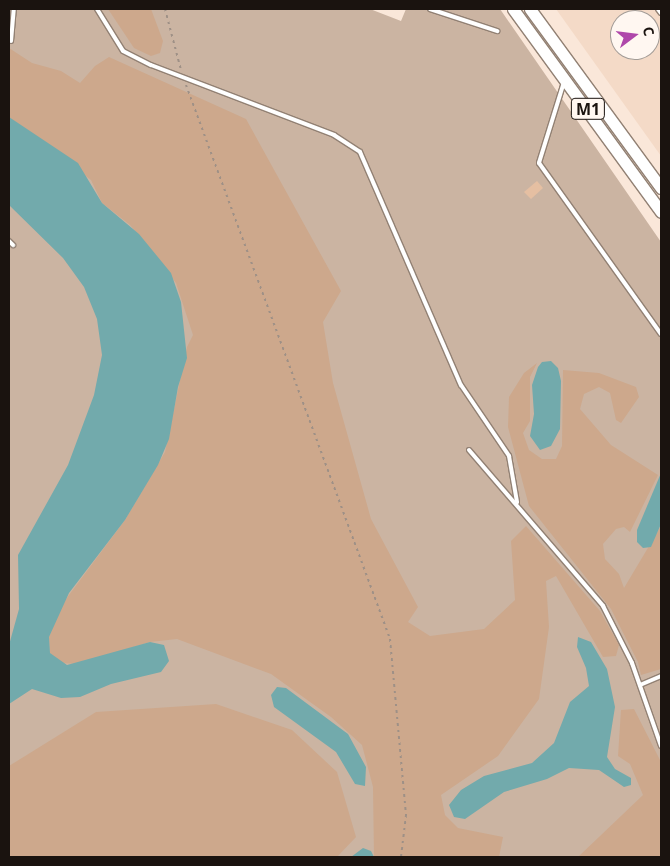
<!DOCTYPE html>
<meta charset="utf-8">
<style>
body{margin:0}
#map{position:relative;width:670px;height:866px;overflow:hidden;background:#fae7d9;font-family:"Open Sans",sans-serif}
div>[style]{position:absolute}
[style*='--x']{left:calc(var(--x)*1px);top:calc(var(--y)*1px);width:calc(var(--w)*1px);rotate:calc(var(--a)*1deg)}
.built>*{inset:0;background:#f4dac7}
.green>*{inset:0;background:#cbb4a2}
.forest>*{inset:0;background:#cda88c}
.water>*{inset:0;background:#72aaac}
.building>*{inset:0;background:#e5bfa2}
.path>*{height:2px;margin-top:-1px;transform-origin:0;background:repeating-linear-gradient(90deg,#9e9086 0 2.5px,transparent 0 6.5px)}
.roads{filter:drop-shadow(1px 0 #928174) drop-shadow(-1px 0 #928174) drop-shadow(0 1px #928174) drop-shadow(0 -1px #928174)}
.service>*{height:4px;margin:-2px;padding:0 2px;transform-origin:2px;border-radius:2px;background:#fff}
.trunk>*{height:11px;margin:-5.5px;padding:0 5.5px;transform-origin:5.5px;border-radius:5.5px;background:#fff}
span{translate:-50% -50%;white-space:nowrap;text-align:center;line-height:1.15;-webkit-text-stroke:4px #fff7f1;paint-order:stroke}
.shield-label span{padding:1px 4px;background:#fff7f1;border:1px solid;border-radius:4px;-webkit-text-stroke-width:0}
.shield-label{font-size:16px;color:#1a130f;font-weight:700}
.frame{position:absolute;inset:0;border:10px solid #1a130f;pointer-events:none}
.north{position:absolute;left:610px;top:10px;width:50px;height:50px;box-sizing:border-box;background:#fff7f1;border:1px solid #a39c97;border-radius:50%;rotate:75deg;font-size:14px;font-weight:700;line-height:20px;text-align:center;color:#1a130f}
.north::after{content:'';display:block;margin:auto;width:18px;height:22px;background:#af47aa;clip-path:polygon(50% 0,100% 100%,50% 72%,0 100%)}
</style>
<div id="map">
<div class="built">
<div style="clip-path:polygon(evenodd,556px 9px,661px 9px,661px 156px,556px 9px,620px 20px,650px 20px,650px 50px,620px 50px,620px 20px)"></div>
</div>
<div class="green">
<div style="clip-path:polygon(9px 9px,370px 9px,401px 21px,406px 9px,500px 9px,661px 242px,661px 857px,9px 857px)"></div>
</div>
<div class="forest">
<div style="clip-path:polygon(108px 9px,151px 9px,163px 41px,160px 53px,151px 56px,134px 48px)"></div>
<div style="clip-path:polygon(9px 48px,32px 63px,61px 71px,80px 83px,95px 66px,109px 57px,246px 119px,341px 291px,323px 322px,333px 383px,371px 519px,418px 607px,408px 622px,430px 636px,484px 629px,515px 600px,511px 541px,526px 526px,600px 611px,619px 645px,616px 656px,603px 657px,556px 576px,546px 581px,549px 627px,539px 699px,498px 756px,441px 795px,445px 815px,458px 828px,503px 837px,499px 857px,374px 857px,373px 787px,362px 745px,331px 717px,271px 674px,177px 639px,150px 642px,77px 664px,60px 663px,50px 653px,49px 637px,60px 607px,125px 520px,165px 452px,187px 347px,193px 335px,176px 283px,150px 248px,130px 225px,102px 203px,91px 180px,9px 117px)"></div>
<div style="clip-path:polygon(537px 363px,530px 377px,530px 421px,523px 433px,529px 450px,542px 459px,556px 459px,562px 446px,563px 370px,599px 373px,636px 387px,639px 397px,621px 423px,616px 420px,610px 393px,599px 387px,584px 394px,580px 409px,611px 445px,658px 475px,630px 532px,624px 527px,616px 529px,603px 544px,605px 559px,619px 574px,624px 588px,661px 526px,661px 669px,641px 675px,638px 662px,611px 609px,529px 506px,508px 427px,509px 397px,524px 373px)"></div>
<div style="clip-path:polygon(216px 704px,292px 730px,337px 772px,356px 837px,337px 857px,9px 857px,9px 766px,96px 712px)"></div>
<div style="clip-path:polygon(634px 709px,661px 762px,661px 857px,578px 857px,643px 795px,630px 764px,618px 756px,621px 710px)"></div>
</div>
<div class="water">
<div style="clip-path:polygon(9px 117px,78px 163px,102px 203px,139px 234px,171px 273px,181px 302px,187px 358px,178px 387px,169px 439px,158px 465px,125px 520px,69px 593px,49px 637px,50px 653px,67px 665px,150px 642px,164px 645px,169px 661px,161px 672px,111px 684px,80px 697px,61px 698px,32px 689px,9px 704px,9px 645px,19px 609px,18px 555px,68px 465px,94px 395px,102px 355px,97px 319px,84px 287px,63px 258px,9px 205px)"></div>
<div style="clip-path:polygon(551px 361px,558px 368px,561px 381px,560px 429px,551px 446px,540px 450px,530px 436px,534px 414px,532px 385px,538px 367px,542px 362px)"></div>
<div style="clip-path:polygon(661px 473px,661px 524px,651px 547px,643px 548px,637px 542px,637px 530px)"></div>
<div style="clip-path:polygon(578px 637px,591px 642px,607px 669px,615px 707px,607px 757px,615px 769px,631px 778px,631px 785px,624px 787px,599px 770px,569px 768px,547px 779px,504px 792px,465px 819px,454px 817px,449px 805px,461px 790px,484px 776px,532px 763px,554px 743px,570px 702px,589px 686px,586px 668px,577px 647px)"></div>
<div style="clip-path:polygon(277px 687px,286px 688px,348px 734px,366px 767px,365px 786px,355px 784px,336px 752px,274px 707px,271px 695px)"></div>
<div style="clip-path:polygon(363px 848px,371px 851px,374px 857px,351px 857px)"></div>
</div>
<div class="building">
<div style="clip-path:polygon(537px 181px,543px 188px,531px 199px,524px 192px)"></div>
</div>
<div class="path">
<div style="--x:165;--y:9;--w:63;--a:75.3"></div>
<div style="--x:186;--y:85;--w:590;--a:69.78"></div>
<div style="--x:390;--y:639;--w:177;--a:84.8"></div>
<div style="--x:406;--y:815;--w:42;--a:96.8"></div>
</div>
<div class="roads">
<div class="service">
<div style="--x:97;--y:9;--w:49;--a:58.2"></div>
<div style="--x:123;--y:51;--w:31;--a:27"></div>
<div style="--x:151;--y:65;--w:196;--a:20.9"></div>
<div style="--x:334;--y:135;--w:31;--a:33"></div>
<div style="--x:360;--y:152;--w:254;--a:66.6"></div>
<div style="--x:461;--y:385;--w:86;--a:55.9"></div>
<div style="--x:509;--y:456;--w:47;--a:80.1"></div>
<div style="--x:430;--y:9;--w:71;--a:18.2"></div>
<div style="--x:658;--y:9;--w:5;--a:53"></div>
<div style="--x:11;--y:41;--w:32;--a:-85"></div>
<div style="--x:564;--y:82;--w:85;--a:107.2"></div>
<div style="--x:539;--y:163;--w:210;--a:54.5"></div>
<div style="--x:9;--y:241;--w:6;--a:45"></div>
<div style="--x:469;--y:450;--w:206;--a:49.3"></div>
<div style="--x:603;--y:606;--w:64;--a:63"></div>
<div style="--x:632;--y:663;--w:88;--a:70.7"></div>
<div style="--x:640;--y:685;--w:23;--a:-23"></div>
</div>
<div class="trunk">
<div style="--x:513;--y:9;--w:251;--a:53.9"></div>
<div style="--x:530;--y:9;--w:222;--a:53.8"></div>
</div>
</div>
<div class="shield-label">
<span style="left:588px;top:109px">М1</span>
</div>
<div class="frame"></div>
<div class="north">С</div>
</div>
